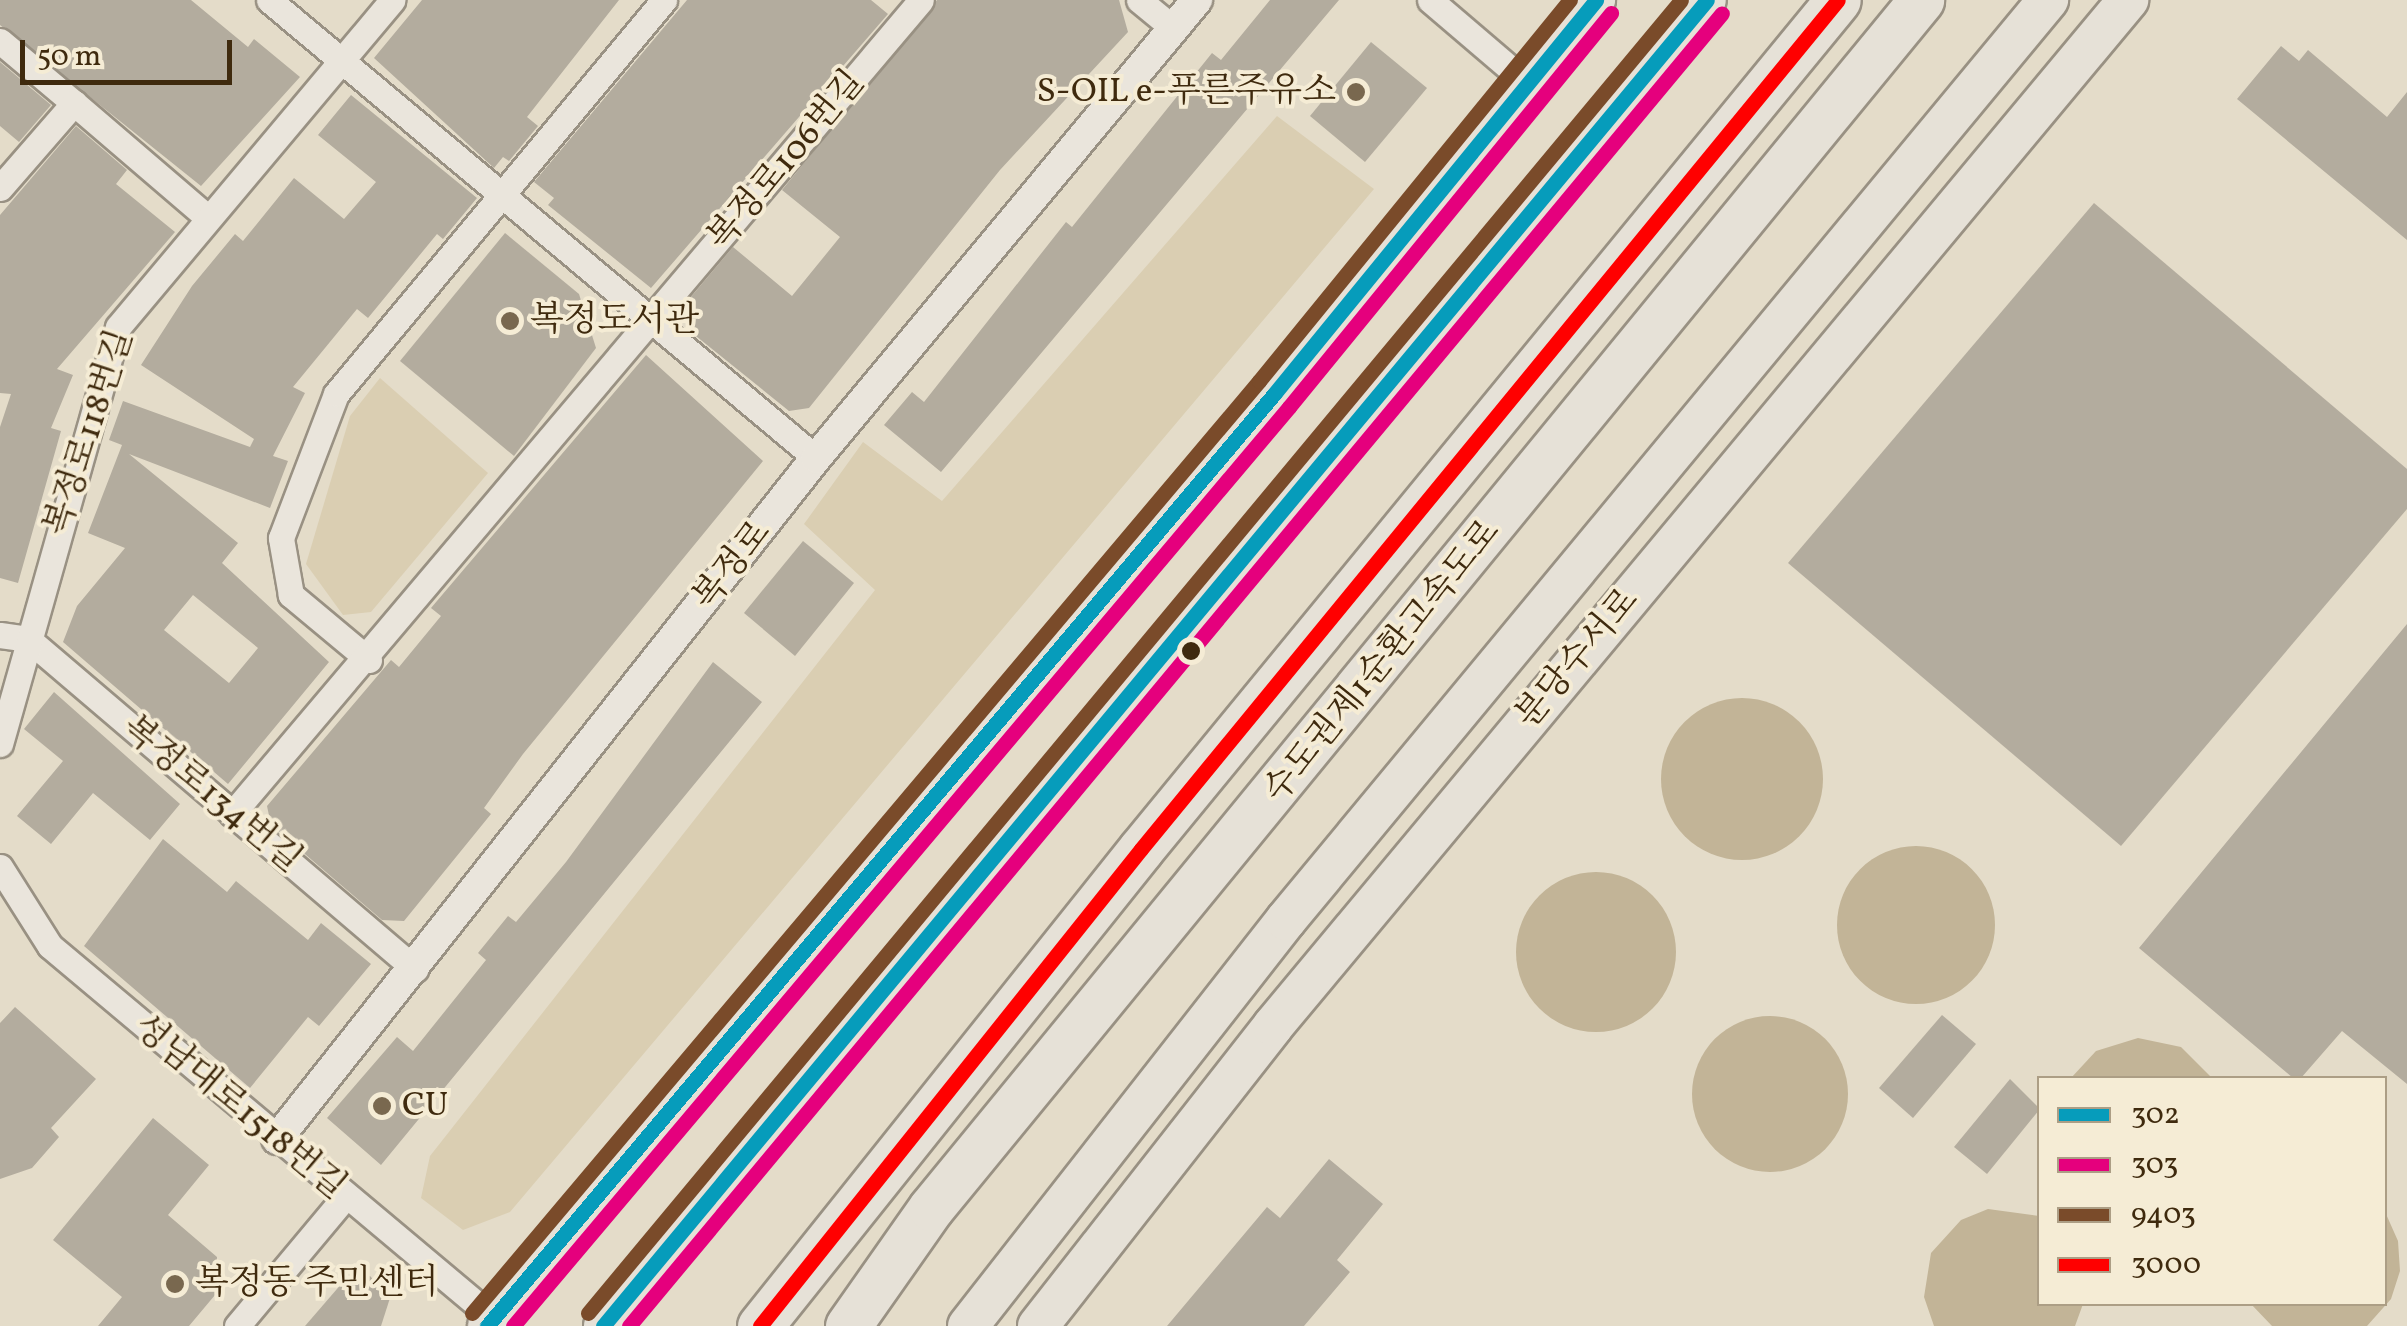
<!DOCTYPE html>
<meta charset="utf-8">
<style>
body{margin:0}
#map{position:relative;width:2407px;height:1326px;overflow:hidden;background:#e4dcc9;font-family:Vollkorn,"Noto Serif KR",serif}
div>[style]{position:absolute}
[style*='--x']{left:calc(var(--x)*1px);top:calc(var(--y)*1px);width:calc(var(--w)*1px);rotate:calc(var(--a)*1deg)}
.green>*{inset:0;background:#daceb2}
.water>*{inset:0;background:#c2b497}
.round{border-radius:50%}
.building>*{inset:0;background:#b3ac9e}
.roads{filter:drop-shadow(2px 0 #999183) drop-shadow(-2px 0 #999183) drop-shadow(0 2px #999183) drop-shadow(0 -2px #999183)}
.minor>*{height:25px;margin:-12.5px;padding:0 12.5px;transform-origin:12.5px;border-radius:12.5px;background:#eae5dc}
.tertiary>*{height:30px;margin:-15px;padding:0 15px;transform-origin:15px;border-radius:15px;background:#eae5dc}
.primary>*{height:38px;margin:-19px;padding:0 19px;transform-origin:19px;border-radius:19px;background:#e6e1d7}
.trunk>*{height:40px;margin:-20px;padding:0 20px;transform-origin:20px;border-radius:20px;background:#e6e1d7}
.motorway>*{height:45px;margin:-22.5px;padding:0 22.5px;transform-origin:22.5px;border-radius:22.5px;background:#e6e1d7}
.bus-1>*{height:15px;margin:-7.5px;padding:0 7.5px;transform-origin:7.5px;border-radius:7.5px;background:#069cbb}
.bus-2>*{height:15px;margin:-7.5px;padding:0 7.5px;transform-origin:7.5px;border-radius:7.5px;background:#e5007d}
.bus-3>*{height:15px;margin:-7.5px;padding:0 7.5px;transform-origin:7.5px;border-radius:7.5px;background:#7a4b2a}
.bus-4>*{height:15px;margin:-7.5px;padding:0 7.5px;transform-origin:7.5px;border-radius:7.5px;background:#f00}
.dots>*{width:28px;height:28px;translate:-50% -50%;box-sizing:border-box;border:5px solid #f5ecd5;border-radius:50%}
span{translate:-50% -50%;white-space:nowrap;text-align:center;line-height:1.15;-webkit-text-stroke:8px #f5ecd5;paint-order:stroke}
.poi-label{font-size:35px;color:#3f2a0e}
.right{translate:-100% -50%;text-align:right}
.left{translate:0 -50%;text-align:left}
.street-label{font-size:35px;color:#3f2a0e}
.legend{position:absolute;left:2037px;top:1076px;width:350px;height:230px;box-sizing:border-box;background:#f5ecd5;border:2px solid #ac9e85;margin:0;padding:12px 18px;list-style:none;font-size:30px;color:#3f2a0e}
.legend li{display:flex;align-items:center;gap:20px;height:50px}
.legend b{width:50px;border:2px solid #ac9e85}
.scale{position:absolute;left:20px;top:40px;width:212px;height:45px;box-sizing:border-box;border:5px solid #3f2a0e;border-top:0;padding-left:12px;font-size:30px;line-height:35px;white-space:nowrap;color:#3f2a0e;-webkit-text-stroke:8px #f5ecd5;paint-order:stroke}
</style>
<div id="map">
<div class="green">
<div style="clip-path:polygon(1277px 116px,1374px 189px,510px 1212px,463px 1230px,421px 1198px,430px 1156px,875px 590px,804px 524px,863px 442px,942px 501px)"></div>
<div style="clip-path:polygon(380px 378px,488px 473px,371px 612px,343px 615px,306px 564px,350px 416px)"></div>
</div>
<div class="water">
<div class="round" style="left:1661px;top:698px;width:162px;height:162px"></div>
<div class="round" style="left:1837px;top:846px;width:158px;height:158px"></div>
<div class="round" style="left:1516px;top:872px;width:160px;height:160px"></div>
<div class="round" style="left:1692px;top:1016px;width:156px;height:156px"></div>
<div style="clip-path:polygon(2138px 1038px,2181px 1047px,2212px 1078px,2071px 1078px,2096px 1051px)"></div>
<div style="clip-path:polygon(1988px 1209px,2039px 1216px,2040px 1304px,2083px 1304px,2075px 1326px,1934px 1326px,1924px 1297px,1931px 1253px,1961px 1220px)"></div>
<div style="clip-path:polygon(2386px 1214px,2398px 1241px,2400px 1271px,2391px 1299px,2367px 1326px,2272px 1326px,2251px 1304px,2384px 1304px)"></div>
</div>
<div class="building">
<div style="clip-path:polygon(0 0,191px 0,248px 47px,254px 39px,300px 77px,201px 186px,0 25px)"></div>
<div style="clip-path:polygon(422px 0,619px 0,527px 117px,538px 126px,509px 161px,503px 157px,494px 168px,374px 58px)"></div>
<div style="clip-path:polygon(687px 0,871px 0,888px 14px,651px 288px,548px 205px,554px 198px,534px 182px)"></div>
<div style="clip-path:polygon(937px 0,1119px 0,1128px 32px,1000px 170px,809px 408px,789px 411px,686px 328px,685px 304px,733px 247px,792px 296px,840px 237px,782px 190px)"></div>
<div style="clip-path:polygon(1270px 0,1339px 0,941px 472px,884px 425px,912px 392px,924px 402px,1066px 222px,1072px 227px,1212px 53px,1221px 60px)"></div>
<div style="clip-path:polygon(1371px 42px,1427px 88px,1365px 162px,1310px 116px)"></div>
<div style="clip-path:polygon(2281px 46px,2299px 61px,2308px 50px,2387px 117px,2407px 92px,2407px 240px,2237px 99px)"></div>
<div style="clip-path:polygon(0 62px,51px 105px,19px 142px,0 126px)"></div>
<div style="clip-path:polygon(evenodd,351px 95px,477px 198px,443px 239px,437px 234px,368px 318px,357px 309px,293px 387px,305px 393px,273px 456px,288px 461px,270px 508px,129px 454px,238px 543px,222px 563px,329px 662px,228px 784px,63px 642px,77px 606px,125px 548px,88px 533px,122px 445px,109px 440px,123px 401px,250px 447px,254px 439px,141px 365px,192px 286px,235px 234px,243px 241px,294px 178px,344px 219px,376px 182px,318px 135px,351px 95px,193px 595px,258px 648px,229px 683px,164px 630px,193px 595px)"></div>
<div style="clip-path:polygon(76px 126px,127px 170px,116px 184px,175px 232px,57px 369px,73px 375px,51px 428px,61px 431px,18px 583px,0 578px,0 427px,11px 394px,0 393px,0 215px)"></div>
<div style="clip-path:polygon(2094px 203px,2407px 469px,2407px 509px,2121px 846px,1788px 563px)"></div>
<div style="clip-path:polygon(505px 233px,579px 294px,596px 348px,514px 456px,400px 361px)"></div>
<div style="clip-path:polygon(646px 355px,763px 461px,523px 754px,484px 808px,491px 814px,404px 921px,382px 920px,271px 825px,267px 806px,391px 660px,399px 667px,441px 616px,431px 608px)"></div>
<div style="clip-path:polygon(803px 541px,854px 583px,795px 656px,744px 613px)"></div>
<div style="clip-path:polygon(2407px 624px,2407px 1084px,2342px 1031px,2301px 1078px,2293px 1078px,2139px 948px)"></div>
<div style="clip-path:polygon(713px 662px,762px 702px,381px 1165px,327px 1118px,397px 1037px,413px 1051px,486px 960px,478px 953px,508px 916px,516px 922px,566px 862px)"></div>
<div style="clip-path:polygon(54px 692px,180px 804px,150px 840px,93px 793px,51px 844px,17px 816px,63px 761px,24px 729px)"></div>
<div style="clip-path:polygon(163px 839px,227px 892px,236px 881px,308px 940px,321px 923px,371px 964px,319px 1026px,308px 1017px,250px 1088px,84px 946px)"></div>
<div style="clip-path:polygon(15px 1007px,96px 1079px,51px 1128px,59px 1137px,32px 1168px,0 1179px,0 1023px)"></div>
<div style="clip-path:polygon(1942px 1015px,1976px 1044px,1913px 1118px,1879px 1088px)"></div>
<div style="clip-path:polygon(2010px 1079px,2040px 1109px,1987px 1174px,1954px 1147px)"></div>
<div style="clip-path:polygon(153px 1118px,209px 1165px,168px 1215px,217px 1257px,215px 1295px,189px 1326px,98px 1326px,122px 1297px,53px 1240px)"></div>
<div style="clip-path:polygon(1329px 1159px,1383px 1204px,1337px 1260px,1350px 1272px,1304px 1326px,1167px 1326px,1267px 1207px,1280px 1218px)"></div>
<div style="clip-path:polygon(370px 1276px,390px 1298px,381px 1326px,305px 1326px,343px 1282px)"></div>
</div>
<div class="roads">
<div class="minor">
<div style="--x:269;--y:0;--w:713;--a:39.94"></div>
<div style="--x:1139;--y:0;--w:44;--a:39.5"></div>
<div style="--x:1430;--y:0;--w:126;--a:40.5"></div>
<div style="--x:0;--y:41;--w:97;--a:40"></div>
<div style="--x:0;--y:188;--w:113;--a:-49"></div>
<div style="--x:74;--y:103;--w:174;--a:40.6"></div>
<div style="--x:0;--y:635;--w:28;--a:8"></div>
<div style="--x:28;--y:639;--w:509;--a:40.45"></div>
<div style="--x:369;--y:660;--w:102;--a:-140.2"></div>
<div style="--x:291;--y:595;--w:58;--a:-100"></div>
<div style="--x:281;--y:538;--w:154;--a:-69.1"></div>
<div style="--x:336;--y:394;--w:513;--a:-50.22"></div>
<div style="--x:0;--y:744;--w:433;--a:-74.2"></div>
<div style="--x:118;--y:327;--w:427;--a:-50"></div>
<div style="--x:232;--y:814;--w:1066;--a:-49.75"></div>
<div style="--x:0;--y:867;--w:93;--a:57.7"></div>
<div style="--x:50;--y:946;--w:591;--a:39.99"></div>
<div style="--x:237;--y:1326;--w:168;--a:-50.1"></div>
</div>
<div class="tertiary">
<div style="--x:277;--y:1139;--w:868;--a:-51.64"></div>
<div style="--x:816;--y:458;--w:596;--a:-50.24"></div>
</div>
<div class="primary">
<div style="--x:487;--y:1326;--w:1220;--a:-49.82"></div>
<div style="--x:1274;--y:394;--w:509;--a:-50.74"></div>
<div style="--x:603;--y:1326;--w:1725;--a:-50.22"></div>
</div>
<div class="trunk">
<div style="--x:968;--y:1326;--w:516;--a:-51.93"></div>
<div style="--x:1286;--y:920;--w:1195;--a:-50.37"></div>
<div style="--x:1038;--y:1326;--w:381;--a:-51.9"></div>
<div style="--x:1273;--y:1026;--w:1336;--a:-50.19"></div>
</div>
<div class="motorway">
<div style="--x:760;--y:1326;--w:610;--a:-51.38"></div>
<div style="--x:1141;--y:849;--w:1098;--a:-50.62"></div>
<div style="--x:848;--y:1326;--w:144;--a:-54.9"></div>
<div style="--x:931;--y:1208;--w:1562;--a:-50.66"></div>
</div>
</div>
<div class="bus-1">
<div style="--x:487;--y:1326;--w:1220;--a:-49.82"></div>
<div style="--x:1274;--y:394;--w:509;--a:-50.74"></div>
<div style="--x:603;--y:1326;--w:1725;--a:-50.22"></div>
</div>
<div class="bus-2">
<div style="--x:513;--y:1326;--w:1203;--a:-49.82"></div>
<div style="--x:1289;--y:407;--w:509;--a:-50.74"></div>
<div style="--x:629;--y:1326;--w:1708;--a:-50.22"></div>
</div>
<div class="bus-3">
<div style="--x:472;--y:1313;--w:1220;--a:-49.82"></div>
<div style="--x:1259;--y:381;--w:492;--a:-50.8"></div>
<div style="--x:588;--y:1313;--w:1708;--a:-50.22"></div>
</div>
<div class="bus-4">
<div style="--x:760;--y:1326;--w:610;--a:-51.38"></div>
<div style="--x:1141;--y:849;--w:1098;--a:-50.62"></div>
</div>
<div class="dots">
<div style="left:1356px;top:92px;background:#79684f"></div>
<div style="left:510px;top:321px;background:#79684f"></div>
<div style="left:1191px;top:651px;background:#3f2a0e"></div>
<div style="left:382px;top:1106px;background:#79684f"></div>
<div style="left:175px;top:1284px;background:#79684f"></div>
</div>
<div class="poi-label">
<span class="right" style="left:1336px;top:92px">S-OIL e-푸른주유소</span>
<span class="left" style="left:530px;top:321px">복정도서관</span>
<span class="left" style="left:402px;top:1106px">CU</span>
<span class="left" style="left:195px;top:1284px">복정동 주민센터</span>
</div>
<div class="street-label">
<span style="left:787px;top:161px;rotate:-50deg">복정로106번길</span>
<span style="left:90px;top:433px;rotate:-72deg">복정로118번길</span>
<span style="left:733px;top:566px;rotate:-52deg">복정로</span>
<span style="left:1578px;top:659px;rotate:-50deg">분당수서로</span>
<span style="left:1383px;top:662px;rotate:-51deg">수도권제1순환고속도로</span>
<span style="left:211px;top:795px;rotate:40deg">복정로134번길</span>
<span style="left:239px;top:1108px;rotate:40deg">성남대로1518번길</span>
</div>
<ul class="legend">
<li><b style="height:12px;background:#069cbb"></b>302</li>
<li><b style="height:12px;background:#e5007d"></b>303</li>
<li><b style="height:12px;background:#7a4b2a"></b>9403</li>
<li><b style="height:12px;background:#f00"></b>3000</li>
</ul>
<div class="scale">50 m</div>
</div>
